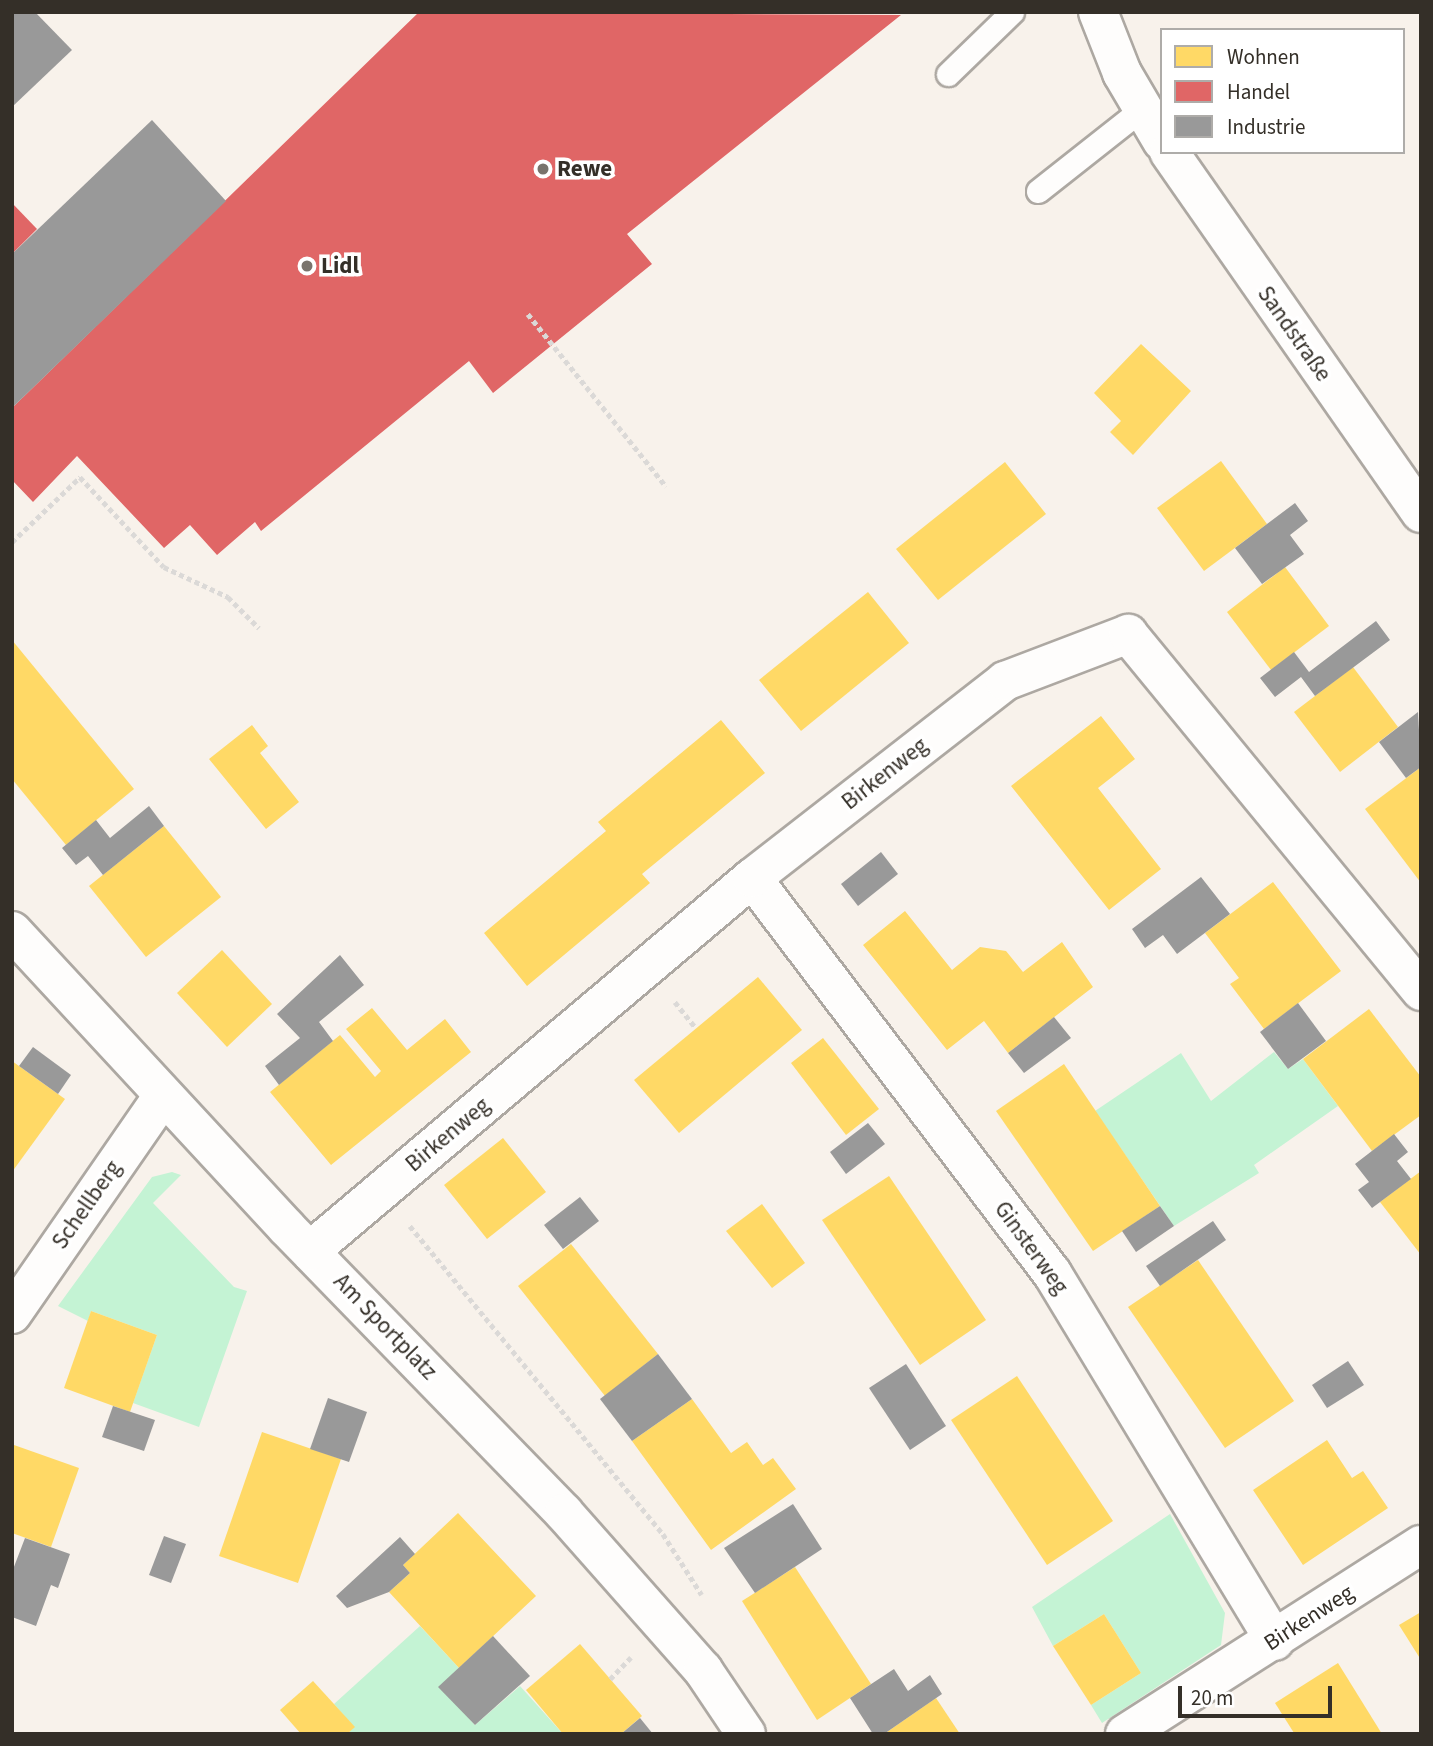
<!DOCTYPE html>
<meta charset="utf-8">
<style>
body{margin:0}
#map{position:relative;width:1433px;height:1746px;overflow:hidden;background:#f8f2eb;font-family:"Source Sans 3",sans-serif}
div>[style]{position:absolute}
[style*='--x']{left:calc(var(--x)*1px);top:calc(var(--y)*1px);width:calc(var(--w)*1px);rotate:calc(var(--a)*1deg)}
.green>*{inset:0;background:#c4f3d4}
.homes>*{inset:0;background:#ffd966}
.shops>*{inset:0;background:#e06666}
.industry>*{inset:0;background:#999}
.path>*{height:4.5px;margin-top:-2.25px;transform-origin:0;background:repeating-linear-gradient(90deg,#dbd9d7 0 5px,transparent 0 8.5px)}
.roads{filter:drop-shadow(2px 0 #ada8a2) drop-shadow(-2px 0 #ada8a2) drop-shadow(0 2px #ada8a2) drop-shadow(0 -2px #ada8a2)}
.lane>*{height:23px;margin:-11.5px;padding:0 11.5px;transform-origin:11.5px;border-radius:11.5px;background:#fefdfc}
.street>*{height:38px;margin:-19px;padding:0 19px;transform-origin:19px;border-radius:19px;background:#fefdfc}
.dots>*{width:19px;height:19px;translate:-50% -50%;box-sizing:border-box;border:4px solid #fff;border-radius:50%}
span{translate:-50% -50%;white-space:nowrap;text-align:center;line-height:1.15;-webkit-text-stroke:7px #fff;paint-order:stroke}
.poi-label{font-size:23px;color:#342f28;font-weight:700}
.left{translate:0 -50%;text-align:left}
.street-label{font-size:23px;color:#342f28}
.frame{position:absolute;inset:0;border:14px solid #342f28;pointer-events:none}
.legend{position:absolute;left:1160px;top:28px;width:245px;height:126px;box-sizing:border-box;background:#fff;border:2px solid #aeaca9;margin:0;padding:9px 12px;list-style:none;font-size:21px;color:#342f28}
.legend li{display:flex;align-items:center;gap:14px;height:35px}
.legend b{width:35px;border:2px solid #aeaca9}
.scale{position:absolute;left:1178px;top:1686px;width:154px;height:32px;box-sizing:border-box;border:4px solid #342f28;border-top:0;padding-left:9px;font-size:21px;line-height:24px;white-space:nowrap;color:#342f28;-webkit-text-stroke:5px #fff;paint-order:stroke}
</style>
<div id="map">
<div class="green">
<div style="clip-path:polygon(1274px 1052px,1288px 1069px,1303px 1059px,1338px 1106px,1254px 1165px,1259px 1173px,1174px 1226px,1095px 1111px,1181px 1053px,1211px 1101px)"></div>
<div style="clip-path:polygon(172px 1172px,181px 1175px,153px 1203px,234px 1287px,247px 1291px,199px 1427px,133px 1403px,157px 1335px,91px 1311px,88px 1321px,58px 1306px,152px 1177px)"></div>
<div style="clip-path:polygon(1170px 1514px,1225px 1613px,1221px 1645px,1102px 1723px,1091px 1705px,1141px 1673px,1104px 1614px,1053px 1646px,1032px 1607px)"></div>
<div style="clip-path:polygon(420px 1626px,459px 1668px,455px 1703px,475px 1725px,520px 1686px,563px 1734px,347px 1734px,354px 1727px,334px 1704px)"></div>
</div>
<div class="homes">
<div style="clip-path:polygon(1141px 344px,1191px 391px,1133px 455px,1110px 432px,1121px 421px,1094px 393px)"></div>
<div style="clip-path:polygon(1221px 461px,1267px 524px,1204px 571px,1157px 508px)"></div>
<div style="clip-path:polygon(1005px 462px,1046px 514px,938px 600px,896px 549px)"></div>
<div style="clip-path:polygon(1285px 567px,1329px 626px,1271px 670px,1227px 612px)"></div>
<div style="clip-path:polygon(868px 592px,909px 643px,801px 731px,759px 680px)"></div>
<div style="clip-path:polygon(12px 640px,134px 789px,66px 845px,12px 779px)"></div>
<div style="clip-path:polygon(1353px 667px,1398px 727px,1340px 772px,1294px 712px)"></div>
<div style="clip-path:polygon(1101px 716px,1135px 759px,1098px 788px,1161px 869px,1109px 910px,1011px 786px)"></div>
<div style="clip-path:polygon(721px 720px,765px 773px,642px 874px,650px 883px,527px 986px,484px 933px,606px 831px,598px 822px)"></div>
<div style="clip-path:polygon(252px 725px,268px 746px,260px 753px,299px 802px,266px 829px,209px 759px)"></div>
<div style="clip-path:polygon(1421px 767px,1421px 883px,1365px 809px)"></div>
<div style="clip-path:polygon(164px 826px,221px 897px,146px 957px,89px 886px)"></div>
<div style="clip-path:polygon(1273px 882px,1341px 971px,1264px 1029px,1230px 984px,1239px 978px,1205px 933px)"></div>
<div style="clip-path:polygon(905px 911px,952px 970px,980px 947px,1006px 951px,1023px 972px,1062px 942px,1093px 987px,1008px 1053px,984px 1021px,947px 1050px,863px 945px)"></div>
<div style="clip-path:polygon(222px 950px,272px 1004px,227px 1047px,177px 993px)"></div>
<div style="clip-path:polygon(758px 977px,802px 1030px,679px 1133px,634px 1080px)"></div>
<div style="clip-path:polygon(372px 1008px,407px 1050px,445px 1019px,471px 1052px,331px 1165px,270px 1092px,340px 1035px,375px 1077px,381px 1071px,346px 1029px)"></div>
<div style="clip-path:polygon(1369px 1009px,1421px 1077px,1421px 1115px,1372px 1151px,1303px 1059px)"></div>
<div style="clip-path:polygon(823px 1038px,879px 1109px,846px 1135px,791px 1063px)"></div>
<div style="clip-path:polygon(12px 1061px,65px 1099px,12px 1172px)"></div>
<div style="clip-path:polygon(1064px 1064px,1160px 1206px,1093px 1251px,996px 1111px)"></div>
<div style="clip-path:polygon(503px 1138px,546px 1192px,487px 1239px,444px 1185px)"></div>
<div style="clip-path:polygon(1421px 1171px,1421px 1255px,1380px 1202px)"></div>
<div style="clip-path:polygon(889px 1176px,986px 1320px,920px 1365px,822px 1220px)"></div>
<div style="clip-path:polygon(762px 1204px,805px 1263px,772px 1288px,726px 1231px)"></div>
<div style="clip-path:polygon(571px 1244px,658px 1354px,605px 1396px,518px 1286px)"></div>
<div style="clip-path:polygon(1198px 1260px,1294px 1401px,1225px 1448px,1128px 1307px)"></div>
<div style="clip-path:polygon(91px 1311px,157px 1335px,130px 1412px,64px 1388px)"></div>
<div style="clip-path:polygon(1017px 1376px,1113px 1521px,1047px 1565px,951px 1420px)"></div>
<div style="clip-path:polygon(692px 1399px,731px 1453px,747px 1442px,763px 1465px,773px 1458px,796px 1489px,711px 1550px,632px 1441px)"></div>
<div style="clip-path:polygon(262px 1432px,341px 1459px,298px 1583px,219px 1556px)"></div>
<div style="clip-path:polygon(1327px 1440px,1352px 1478px,1363px 1471px,1388px 1508px,1303px 1565px,1253px 1490px)"></div>
<div style="clip-path:polygon(14px 1445px,79px 1468px,51px 1547px,12px 1533px)"></div>
<div style="clip-path:polygon(458px 1513px,536px 1596px,459px 1668px,389px 1592px,410px 1573px,403px 1565px)"></div>
<div style="clip-path:polygon(795px 1567px,871px 1684px,817px 1720px,742px 1601px)"></div>
<div style="clip-path:polygon(1421px 1612px,1421px 1660px,1399px 1625px)"></div>
<div style="clip-path:polygon(1104px 1614px,1141px 1673px,1091px 1705px,1053px 1646px)"></div>
<div style="clip-path:polygon(580px 1644px,642px 1716px,621px 1734px,563px 1734px,526px 1690px)"></div>
<div style="clip-path:polygon(1338px 1663px,1382px 1734px,1294px 1733px,1275px 1703px)"></div>
<div style="clip-path:polygon(313px 1681px,355px 1727px,347px 1734px,301px 1734px,280px 1710px)"></div>
<div style="clip-path:polygon(936px 1698px,960px 1734px,884px 1734px)"></div>
</div>
<div class="shops">
<div style="clip-path:polygon(419px 12px,901px 15px,627px 234px,652px 264px,493px 393px,469px 361px,261px 531px,255px 522px,217px 555px,190px 525px,164px 548px,77px 456px,33px 502px,12px 480px,12px 408px)"></div>
<div style="clip-path:polygon(12px 203px,37px 229px,12px 254px)"></div>
</div>
<div class="industry">
<div style="clip-path:polygon(12px 12px,35px 12px,72px 50px,12px 107px)"></div>
<div style="clip-path:polygon(152px 120px,226px 201px,12px 408px,12px 254px)"></div>
<div style="clip-path:polygon(1295px 503px,1308px 521px,1290px 535px,1304px 554px,1262px 584px,1235px 548px)"></div>
<div style="clip-path:polygon(1376px 621px,1390px 640px,1315px 696px,1301px 677px,1275px 697px,1260px 678px,1294px 652px,1309px 672px)"></div>
<div style="clip-path:polygon(1418px 712px,1421px 767px,1406px 778px,1379px 742px)"></div>
<div style="clip-path:polygon(149px 806px,164px 826px,103px 875px,88px 856px,76px 865px,62px 848px,96px 820px,110px 838px)"></div>
<div style="clip-path:polygon(881px 852px,898px 874px,858px 906px,841px 884px)"></div>
<div style="clip-path:polygon(1201px 877px,1230px 914px,1177px 954px,1163px 935px,1145px 948px,1132px 929px)"></div>
<div style="clip-path:polygon(340px 955px,364px 985px,319px 1022px,333px 1041px,279px 1085px,265px 1066px,300px 1038px,277px 1014px)"></div>
<div style="clip-path:polygon(1298px 1003px,1326px 1041px,1288px 1069px,1260px 1032px)"></div>
<div style="clip-path:polygon(1054px 1017px,1071px 1038px,1024px 1073px,1008px 1053px)"></div>
<div style="clip-path:polygon(33px 1047px,71px 1075px,58px 1094px,19px 1066px)"></div>
<div style="clip-path:polygon(868px 1123px,885px 1144px,846px 1174px,830px 1152px)"></div>
<div style="clip-path:polygon(1394px 1134px,1408px 1152px,1397px 1161px,1411px 1179px,1372px 1208px,1358px 1190px,1369px 1182px,1355px 1164px)"></div>
<div style="clip-path:polygon(580px 1197px,599px 1221px,563px 1249px,544px 1225px)"></div>
<div style="clip-path:polygon(1160px 1206px,1174px 1226px,1136px 1252px,1122px 1231px)"></div>
<div style="clip-path:polygon(1213px 1221px,1226px 1240px,1160px 1286px,1146px 1266px)"></div>
<div style="clip-path:polygon(658px 1354px,692px 1399px,632px 1441px,600px 1399px)"></div>
<div style="clip-path:polygon(1348px 1361px,1364px 1385px,1327px 1408px,1312px 1385px)"></div>
<div style="clip-path:polygon(906px 1364px,946px 1426px,910px 1450px,869px 1388px)"></div>
<div style="clip-path:polygon(328px 1398px,367px 1412px,349px 1462px,310px 1449px)"></div>
<div style="clip-path:polygon(113px 1406px,155px 1420px,144px 1451px,102px 1437px)"></div>
<div style="clip-path:polygon(793px 1504px,822px 1549px,755px 1593px,724px 1548px)"></div>
<div style="clip-path:polygon(164px 1536px,186px 1544px,171px 1583px,149px 1575px)"></div>
<div style="clip-path:polygon(400px 1537px,415px 1554px,403px 1565px,410px 1573px,389px 1592px,347px 1608px,336px 1596px)"></div>
<div style="clip-path:polygon(25px 1538px,70px 1554px,58px 1588px,51px 1585px,36px 1626px,12px 1617px,12px 1572px)"></div>
<div style="clip-path:polygon(493px 1636px,530px 1676px,475px 1725px,438px 1687px)"></div>
<div style="clip-path:polygon(894px 1669px,908px 1691px,930px 1675px,942px 1694px,884px 1734px,873px 1734px,850px 1698px)"></div>
<div style="clip-path:polygon(640px 1718px,653px 1734px,621px 1734px)"></div>
</div>
<div class="path">
<div style="--x:528;--y:314;--w:221;--a:51.3"></div>
<div style="--x:12;--y:542;--w:94;--a:-43.7"></div>
<div style="--x:80;--y:477;--w:123;--a:47"></div>
<div style="--x:164;--y:567;--w:71;--a:25.1"></div>
<div style="--x:228;--y:597;--w:44;--a:45"></div>
<div style="--x:675;--y:1002;--w:33;--a:51"></div>
<div style="--x:410;--y:1226;--w:399;--a:50.6"></div>
<div style="--x:663;--y:1534;--w:72;--a:57.4"></div>
<div style="--x:610;--y:1679;--w:30;--a:-46"></div>
</div>
<div class="roads">
<div class="lane">
<div style="--x:948;--y:74;--w:89;--a:-44.1"></div>
<div style="--x:1038;--y:191;--w:132;--a:-38.3"></div>
</div>
<div class="street">
<div style="--x:1098;--y:12;--w:66;--a:68.5"></div>
<div style="--x:1122;--y:73;--w:79;--a:59.5"></div>
<div style="--x:1169;--y:152;--w:440;--a:55.1"></div>
<div style="--x:752;--y:878;--w:496;--a:52.8"></div>
<div style="--x:1052;--y:1273;--w:430;--a:58.8"></div>
<div style="--x:12;--y:931;--w:405;--a:47.2"></div>
<div style="--x:287;--y:1228;--w:397;--a:45.8"></div>
<div style="--x:564;--y:1513;--w:210;--a:48.5"></div>
<div style="--x:703;--y:1670;--w:77;--a:56.1"></div>
<div style="--x:310;--y:1251;--w:578;--a:-40.16"></div>
<div style="--x:752;--y:878;--w:321;--a:-37.9"></div>
<div style="--x:1005;--y:681;--w:132;--a:-20.9"></div>
<div style="--x:1128;--y:634;--w:462;--a:50.6"></div>
<div style="--x:12;--y:1314;--w:265;--a:-55.3"></div>
<div style="--x:1125;--y:1734;--w:351;--a:-32.6"></div>
</div>
</div>
<div class="dots">
<div style="left:543px;top:169px;background:#79736c"></div>
<div style="left:307px;top:266px;background:#79736c"></div>
</div>
<div class="poi-label">
<span class="left" style="left:557px;top:169px">Rewe</span>
<span class="left" style="left:321px;top:266px">Lidl</span>
</div>
<div class="street-label">
<span style="left:1294px;top:334px;rotate:55deg">Sandstraße</span>
<span style="left:885px;top:774px;rotate:-38deg">Birkenweg</span>
<span style="left:448px;top:1135px;rotate:-40deg">Birkenweg</span>
<span style="left:87px;top:1205px;rotate:-55deg">Schellberg</span>
<span style="left:1031px;top:1248px;rotate:54deg">Ginsterweg</span>
<span style="left:385px;top:1327px;rotate:46deg">Am Sportplatz</span>
<span style="left:1309px;top:1618px;rotate:-33deg">Birkenweg</span>
</div>
<div class="frame"></div>
<ul class="legend">
<li><b style="height:19px;background:#ffd966"></b>Wohnen</li>
<li><b style="height:19px;background:#e06666"></b>Handel</li>
<li><b style="height:19px;background:#999"></b>Industrie</li>
</ul>
<div class="scale">20 m</div>
</div>
